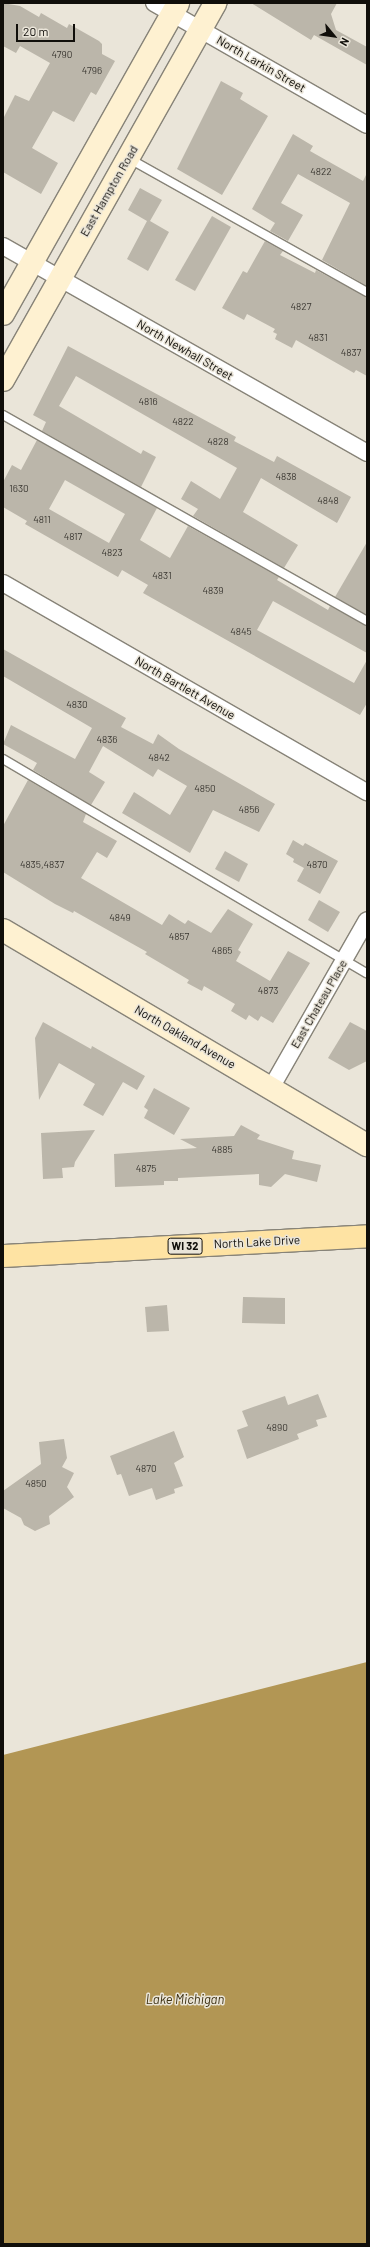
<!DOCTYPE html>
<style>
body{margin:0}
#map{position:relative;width:370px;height:2247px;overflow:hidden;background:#eae5d9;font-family:Barlow,sans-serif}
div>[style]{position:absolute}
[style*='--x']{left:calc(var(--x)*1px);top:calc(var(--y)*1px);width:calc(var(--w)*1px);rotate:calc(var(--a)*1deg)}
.water>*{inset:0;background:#b29654}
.building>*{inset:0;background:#bbb6aa}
.roads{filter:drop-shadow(1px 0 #878378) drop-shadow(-1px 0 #878378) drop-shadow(0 1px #878378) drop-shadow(0 -1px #878378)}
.lane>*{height:8px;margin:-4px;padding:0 4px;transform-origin:4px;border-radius:4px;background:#fff}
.street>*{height:16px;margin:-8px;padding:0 8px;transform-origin:8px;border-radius:8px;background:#fff}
.secondary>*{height:22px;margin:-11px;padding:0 11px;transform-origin:11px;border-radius:11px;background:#fef1d1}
.primary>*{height:22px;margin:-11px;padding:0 11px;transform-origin:11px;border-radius:11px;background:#fee3a3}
span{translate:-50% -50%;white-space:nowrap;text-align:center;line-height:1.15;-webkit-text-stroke:3px #eae5d9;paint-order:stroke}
.number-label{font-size:10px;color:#3b3832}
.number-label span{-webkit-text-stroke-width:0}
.shield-label span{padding:1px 3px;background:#eae5d9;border:1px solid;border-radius:3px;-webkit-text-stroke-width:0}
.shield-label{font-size:11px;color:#100e0a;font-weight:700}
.street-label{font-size:12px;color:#100e0a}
.water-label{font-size:13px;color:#3d3112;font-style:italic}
.frame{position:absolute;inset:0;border:4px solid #100e0a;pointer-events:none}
.north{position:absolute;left:314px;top:16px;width:40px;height:40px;-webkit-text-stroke:3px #eae5d9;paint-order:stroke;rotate:119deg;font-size:11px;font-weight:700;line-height:16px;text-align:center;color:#100e0a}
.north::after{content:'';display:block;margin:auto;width:14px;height:18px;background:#100e0a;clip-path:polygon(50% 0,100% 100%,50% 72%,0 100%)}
.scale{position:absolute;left:16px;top:24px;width:59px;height:18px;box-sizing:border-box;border:2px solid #100e0a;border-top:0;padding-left:5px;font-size:12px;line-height:14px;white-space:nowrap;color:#100e0a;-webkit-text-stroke:3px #eae5d9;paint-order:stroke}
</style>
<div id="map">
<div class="water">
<div style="clip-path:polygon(367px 1662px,367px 2244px,3px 2244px,3px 1755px)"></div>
</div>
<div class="building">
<div style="clip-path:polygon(3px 3px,20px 6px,39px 17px,41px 13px,67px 28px,69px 24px,99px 41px,102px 44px,102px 54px,115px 61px,96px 95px,91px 92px,74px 122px,53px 111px,32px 148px,58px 163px,41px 194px,3px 172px,3px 119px,15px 95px,29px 101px,50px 63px,20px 46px,16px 53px,3px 46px)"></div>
<div style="clip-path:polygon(251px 3px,337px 3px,331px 14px,336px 30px,367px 47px,367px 65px,314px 35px,311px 40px)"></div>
<div style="clip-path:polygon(221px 81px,243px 93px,240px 99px,268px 116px,222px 195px,177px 169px)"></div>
<div style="clip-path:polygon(293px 134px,313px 146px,310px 151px,363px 181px,367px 173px,367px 286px,322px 260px,350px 203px,298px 174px,281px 203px,303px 215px,288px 241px,270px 231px,275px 223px,252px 209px)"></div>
<div style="clip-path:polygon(140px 188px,162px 200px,150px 221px,169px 232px,148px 271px,127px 259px,147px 221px,128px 210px)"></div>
<div style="clip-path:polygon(212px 216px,231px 227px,195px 291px,175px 280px)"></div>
<div style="clip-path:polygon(265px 241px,283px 251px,280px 255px,315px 273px,316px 270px,367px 297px,367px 376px,356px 370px,354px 373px,296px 340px,292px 348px,275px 339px,277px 334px,273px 332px,275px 329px,247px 314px,244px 320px,222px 308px,243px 271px,247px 273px)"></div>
<div style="clip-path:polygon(68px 346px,236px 437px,234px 441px,274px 462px,277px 456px,351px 497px,337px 523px,261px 478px,243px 512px,298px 545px,284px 568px,193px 516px,198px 509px,181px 499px,191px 481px,220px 499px,237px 468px,76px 376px,59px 406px,141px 454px,143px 450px,156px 457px,141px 487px,42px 431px,46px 422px,33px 415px)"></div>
<div style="clip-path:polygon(evenodd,37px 440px,157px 508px,140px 540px,170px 558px,188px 526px,279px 577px,277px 580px,328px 610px,330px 606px,367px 626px,367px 653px,273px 601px,257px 630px,354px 683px,367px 660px,367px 703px,360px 715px,143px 593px,148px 585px,122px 570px,118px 577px,25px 524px,27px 521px,3px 507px,3px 482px,12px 465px,21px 470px,37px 440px,65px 480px,125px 514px,109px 543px,49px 509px,65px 480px)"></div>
<div style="clip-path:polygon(367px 542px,367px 615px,335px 597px)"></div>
<div style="clip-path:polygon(3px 649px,126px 718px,121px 727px,153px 744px,158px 734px,179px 749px,275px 804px,259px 832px,213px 810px,190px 853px,122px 813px,134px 792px,170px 815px,187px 786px,158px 769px,153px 777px,103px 746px,89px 772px,105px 782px,91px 805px,33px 770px,37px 763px,3px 744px,11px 725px,75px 759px,92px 728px,3px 676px)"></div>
<div style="clip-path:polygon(28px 780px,86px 814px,83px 822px,117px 841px,107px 858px,97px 852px,81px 878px,162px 925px,169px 914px,185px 924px,188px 920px,211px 933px,228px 909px,253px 924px,238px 950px,241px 952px,236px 961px,270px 981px,288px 951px,310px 963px,273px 1023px,261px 1016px,258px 1021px,249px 1015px,246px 1020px,231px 1011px,235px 1004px,204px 986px,202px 991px,187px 983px,189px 980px,145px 954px,147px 952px,74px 911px,73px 913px,55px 904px,3px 872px,3px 826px)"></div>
<div style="clip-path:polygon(293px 840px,303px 846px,305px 843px,338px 861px,320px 894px,297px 881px,304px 868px,293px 862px,294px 859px,286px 854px)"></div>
<div style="clip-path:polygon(225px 851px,248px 864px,239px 882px,215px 869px)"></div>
<div style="clip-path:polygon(319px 900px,340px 912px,328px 932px,308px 920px)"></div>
<div style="clip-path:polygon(43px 1022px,91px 1049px,92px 1046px,145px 1076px,137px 1090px,123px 1082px,103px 1116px,83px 1105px,95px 1084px,59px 1063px,39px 1100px,35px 1038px)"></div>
<div style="clip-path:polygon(350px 1022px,367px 1031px,367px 1061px,349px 1070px,328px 1058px)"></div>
<div style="clip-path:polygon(154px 1088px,190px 1108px,174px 1135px,144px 1118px,148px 1110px,144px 1107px)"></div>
<div style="clip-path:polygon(241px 1125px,260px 1135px,257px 1139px,294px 1151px,292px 1159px,321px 1165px,317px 1182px,285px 1174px,271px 1187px,259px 1185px,259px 1174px,178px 1178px,178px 1181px,164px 1181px,164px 1185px,115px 1187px,114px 1154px,197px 1148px,180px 1139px,234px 1136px)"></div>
<div style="clip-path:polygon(95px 1130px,75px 1162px,74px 1167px,62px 1168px,63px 1178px,43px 1179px,41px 1133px)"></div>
<div style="clip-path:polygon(243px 1297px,285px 1298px,285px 1324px,242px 1323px)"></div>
<div style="clip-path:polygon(167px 1305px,169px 1331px,147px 1332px,145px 1307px)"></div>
<div style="clip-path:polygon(318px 1394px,327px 1417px,316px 1420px,318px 1426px,297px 1434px,299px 1439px,247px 1459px,237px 1430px,248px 1426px,242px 1411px,285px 1396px,288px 1405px)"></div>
<div style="clip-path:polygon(174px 1431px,184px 1457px,174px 1463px,183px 1486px,174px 1489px,175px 1493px,156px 1500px,152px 1488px,129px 1496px,121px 1474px,117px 1475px,110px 1456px)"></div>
<div style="clip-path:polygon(64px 1439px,67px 1458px,62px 1467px,74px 1473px,67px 1487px,74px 1497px,49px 1516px,50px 1524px,35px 1531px,24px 1525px,21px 1518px,3px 1508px,3px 1491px,41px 1464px,39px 1442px)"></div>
</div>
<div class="roads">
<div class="lane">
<div style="--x:128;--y:158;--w:274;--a:29.3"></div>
<div style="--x:3;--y:415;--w:418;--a:29.5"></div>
<div style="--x:3;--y:759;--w:422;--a:30.5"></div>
</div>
<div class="street">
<div style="--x:154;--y:3;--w:245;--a:29.8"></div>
<div style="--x:3;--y:246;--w:419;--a:29.6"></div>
<div style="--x:3;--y:583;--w:420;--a:29.9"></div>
<div style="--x:271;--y:1088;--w:193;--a:-60.3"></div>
</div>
<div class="secondary">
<div style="--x:3;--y:314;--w:357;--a:-60.6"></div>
<div style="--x:3;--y:380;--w:433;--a:-60.6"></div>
<div style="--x:3;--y:930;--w:423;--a:30.6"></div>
</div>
<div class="primary">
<div style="--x:3;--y:1256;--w:365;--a:-3.1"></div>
</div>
</div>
<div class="number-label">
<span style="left:62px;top:55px">4790</span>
<span style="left:92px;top:71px">4796</span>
<span style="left:321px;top:172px">4822</span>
<span style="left:301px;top:307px">4827</span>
<span style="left:318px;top:338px">4831</span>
<span style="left:351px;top:353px">4837</span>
<span style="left:148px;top:402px">4816</span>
<span style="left:183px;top:422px">4822</span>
<span style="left:218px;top:442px">4828</span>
<span style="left:286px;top:477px">4838</span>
<span style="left:19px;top:489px">1630</span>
<span style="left:328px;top:501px">4848</span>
<span style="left:42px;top:520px">4811</span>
<span style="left:73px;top:537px">4817</span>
<span style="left:112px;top:553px">4823</span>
<span style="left:162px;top:576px">4831</span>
<span style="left:213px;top:591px">4839</span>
<span style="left:241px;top:632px">4845</span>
<span style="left:77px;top:705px">4830</span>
<span style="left:107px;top:740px">4836</span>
<span style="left:159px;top:758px">4842</span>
<span style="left:205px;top:789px">4850</span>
<span style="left:249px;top:810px">4856</span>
<span style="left:42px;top:865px">4835,4837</span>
<span style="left:317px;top:865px">4870</span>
<span style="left:120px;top:918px">4849</span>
<span style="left:179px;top:937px">4857</span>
<span style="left:222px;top:951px">4865</span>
<span style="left:268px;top:991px">4873</span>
<span style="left:222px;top:1150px">4885</span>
<span style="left:146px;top:1169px">4875</span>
<span style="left:277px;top:1428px">4890</span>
<span style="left:146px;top:1469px">4870</span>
<span style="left:36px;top:1484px">4850</span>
</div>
<div class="shield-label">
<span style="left:185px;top:1246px">WI 32</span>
</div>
<div class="street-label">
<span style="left:261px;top:64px;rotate:30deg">North Larkin Street</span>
<span style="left:109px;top:191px;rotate:-60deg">East Hampton Road</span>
<span style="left:185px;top:350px;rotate:30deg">North Newhall Street</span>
<span style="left:185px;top:688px;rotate:30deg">North Bartlett Avenue</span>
<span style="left:319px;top:1004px;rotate:-60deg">East Chateau Place</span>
<span style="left:185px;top:1037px;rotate:30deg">North Oakland Avenue</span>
<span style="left:257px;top:1242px;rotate:-3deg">North Lake Drive</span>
</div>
<div class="water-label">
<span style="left:185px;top:1999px">Lake Michigan</span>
</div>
<div class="frame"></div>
<div class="north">N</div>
<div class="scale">20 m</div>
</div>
